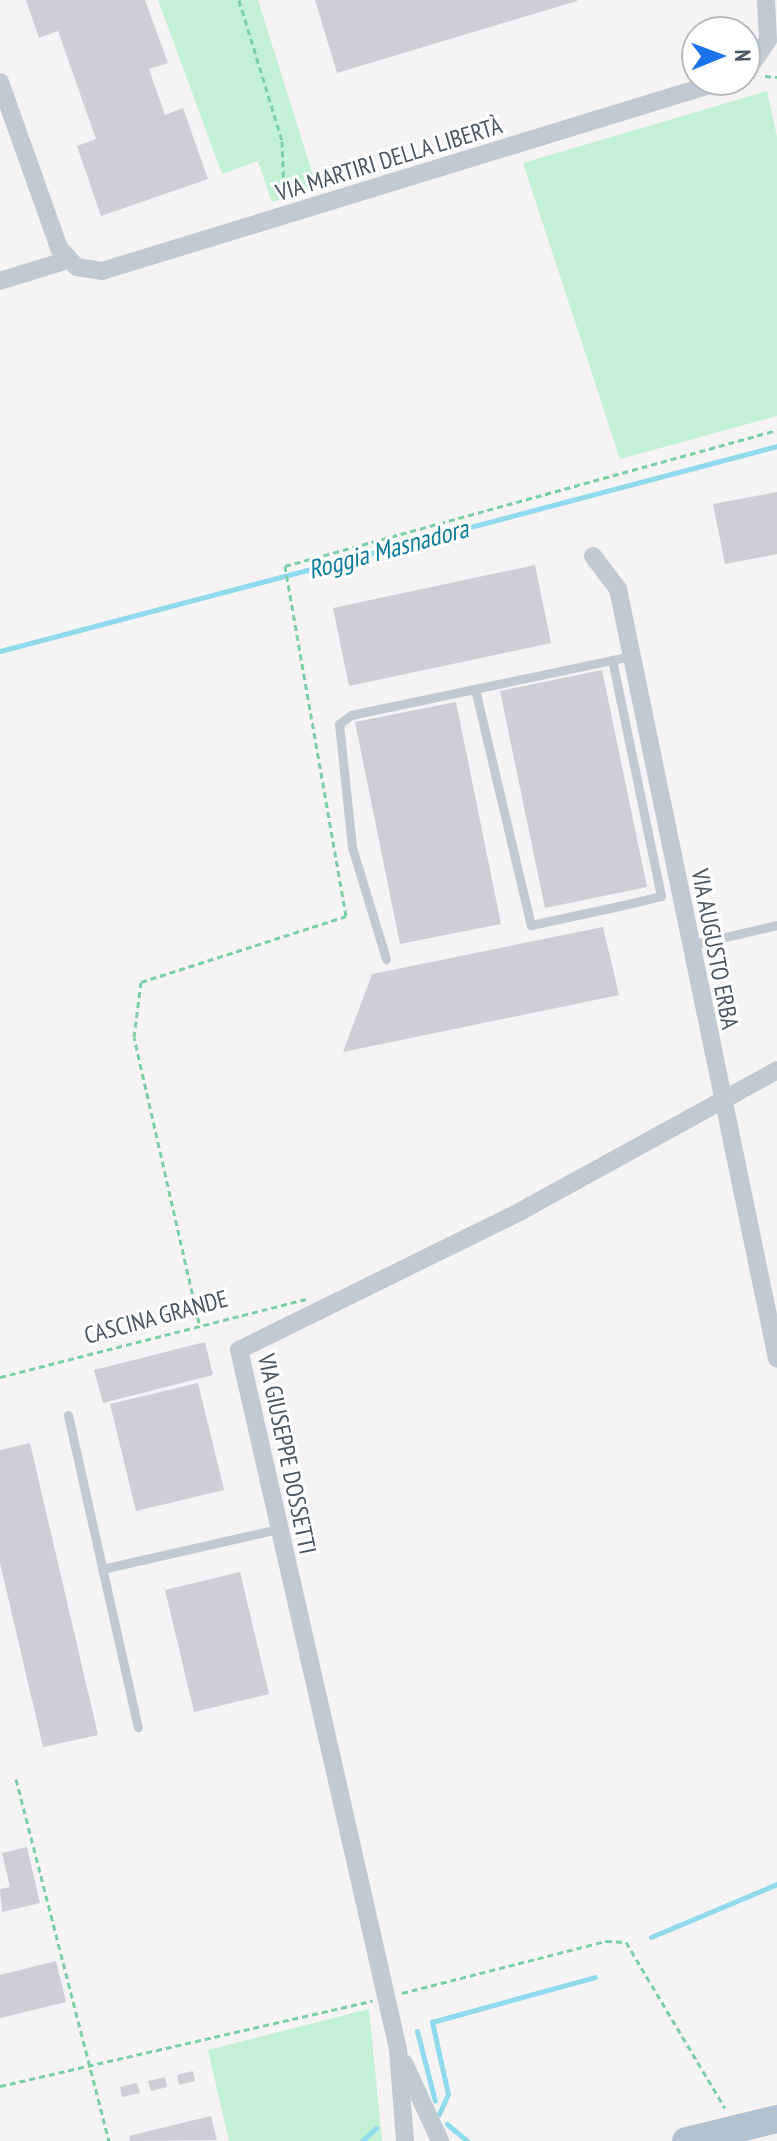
<!DOCTYPE html>
<meta charset="utf-8">
<style>
body{margin:0}
#map{position:relative;width:777px;height:2141px;overflow:hidden;background:#f5f3f3;font-family:"PT Sans Narrow",sans-serif}
div>[style]{position:absolute}
[style*='--x']{left:calc(var(--x)*1px);top:calc(var(--y)*1px);width:calc(var(--w)*1px);rotate:calc(var(--a)*1deg)}
.green>*{inset:0;background:#c3f1d5}
.stream>*{height:5px;margin:-2.5px;padding:0 2.5px;transform-origin:2.5px;border-radius:2.5px;background:#90daee}
.building>*{inset:0;background:#cdcfd5}
.path>*{height:3px;margin-top:-1.5px;transform-origin:0;background:repeating-linear-gradient(90deg,#7ad0a6 0 6px,transparent 0 10px)}
.service>*{height:9px;margin:-4.5px;padding:0 4.5px;transform-origin:4.5px;border-radius:4.5px;background:#c1cad2}
.minor>*{height:18px;margin:-9px;padding:0 9px;transform-origin:9px;border-radius:9px;background:#c1cad2}
.primary>*{height:28px;margin:-14px;padding:0 14px;transform-origin:14px;border-radius:14px;background:#b3c2d1}
span{translate:-50% -50%;white-space:nowrap;text-align:center;line-height:1.15;-webkit-text-stroke:6px #fff;paint-order:stroke}
.street-label{font-size:24px;color:#4a5661}
.water-label{font-size:26px;color:#0c7c9b;font-style:italic}
.north{position:absolute;left:681px;top:16px;width:80px;height:80px;box-sizing:border-box;background:#fff;border:2px solid #b7bbc0;border-radius:50%;rotate:89deg;font-size:22px;font-weight:700;line-height:32px;text-align:center;color:#4a5661}
.north::after{content:'';display:block;margin:auto;width:28px;height:36px;background:#1a73e8;clip-path:polygon(50% 0,100% 100%,50% 72%,0 100%)}
</style>
<div id="map">
<div class="green">
<div style="clip-path:polygon(158px 0,258px 0,317px 188px,272px 202px,258px 161px,222px 174px)"></div>
<div style="clip-path:polygon(767px 91px,777px 137px,777px 416px,620px 459px,523px 163px)"></div>
<div style="clip-path:polygon(369px 2009px,382px 2141px,229px 2141px,208px 2050px)"></div>
</div>
<div class="stream">
<div style="--x:0;--y:651;--w:804;--a:-14.78"></div>
<div style="--x:651;--y:1937;--w:137;--a:-22.8"></div>
<div style="--x:417;--y:2031;--w:72;--a:75.6"></div>
<div style="--x:439;--y:2114;--w:22;--a:-66"></div>
<div style="--x:448;--y:2094;--w:74;--a:-102.5"></div>
<div style="--x:432;--y:2022;--w:169;--a:-15.4"></div>
<div style="--x:447;--y:2124;--w:26;--a:40"></div>
<div style="--x:362;--y:2141;--w:19;--a:-43"></div>
</div>
<div class="building">
<div style="clip-path:polygon(26px 0,145px 0,168px 63px,149px 69px,165px 115px,183px 108px,208px 179px,101px 216px,77px 146px,96px 139px,58px 31px,39px 38px)"></div>
<div style="clip-path:polygon(315px 0,577px 0,577px 1px,337px 73px)"></div>
<div style="clip-path:polygon(777px 492px,777px 554px,725px 564px,713px 504px)"></div>
<div style="clip-path:polygon(535px 565px,551px 643px,349px 686px,333px 608px)"></div>
<div style="clip-path:polygon(602px 670px,647px 887px,545px 908px,500px 691px)"></div>
<div style="clip-path:polygon(456px 702px,501px 924px,400px 944px,355px 722px)"></div>
<div style="clip-path:polygon(603px 927px,619px 995px,343px 1052px,372px 974px)"></div>
<div style="clip-path:polygon(205px 1342px,213px 1375px,103px 1403px,94px 1370px)"></div>
<div style="clip-path:polygon(198px 1383px,224px 1490px,136px 1511px,110px 1404px)"></div>
<div style="clip-path:polygon(30px 1443px,98px 1735px,43px 1747px,0 1563px,0 1450px)"></div>
<div style="clip-path:polygon(240px 1572px,269px 1694px,194px 1712px,165px 1590px)"></div>
<div style="clip-path:polygon(27px 1847px,40px 1903px,2px 1912px,0 1889px,10px 1887px,2px 1853px)"></div>
<div style="clip-path:polygon(56px 1961px,66px 2002px,0 2018px,0 1975px)"></div>
<div style="clip-path:polygon(193px 2071px,195px 2081px,179px 2085px,177px 2075px)"></div>
<div style="clip-path:polygon(165px 2077px,167px 2087px,151px 2091px,148px 2081px)"></div>
<div style="clip-path:polygon(137px 2083px,140px 2093px,122px 2097px,120px 2087px)"></div>
<div style="clip-path:polygon(211px 2116px,217px 2140px,130px 2141px,129px 2136px)"></div>
</div>
<div class="path">
<div style="--x:239;--y:0;--w:147;--a:73"></div>
<div style="--x:282;--y:141;--w:55;--a:87.9"></div>
<div style="--x:765;--y:76;--w:12;--a:5"></div>
<div style="--x:199;--y:1323;--w:293;--a:-102.8"></div>
<div style="--x:134;--y:1037;--w:55;--a:-82.7"></div>
<div style="--x:141;--y:982;--w:215;--a:-17.8"></div>
<div style="--x:346;--y:916;--w:355;--a:-99.9"></div>
<div style="--x:285;--y:566;--w:510;--a:-15.45"></div>
<div style="--x:0;--y:1377;--w:316;--a:-14.3"></div>
<div style="--x:16;--y:1779;--w:374;--a:75.6"></div>
<div style="--x:402;--y:1993;--w:211;--a:-14.3"></div>
<div style="--x:606;--y:1941;--w:20;--a:3"></div>
<div style="--x:626;--y:1942;--w:193;--a:59.2"></div>
<div style="--x:0;--y:2086;--w:382;--a:-12.9"></div>
</div>
<div class="service">
<div style="--x:475;--y:689;--w:243;--a:76.7"></div>
<div style="--x:531;--y:925;--w:90;--a:-12.2"></div>
<div style="--x:619;--y:906;--w:43;--a:-13.4"></div>
<div style="--x:661;--y:896;--w:241;--a:-101.7"></div>
<div style="--x:691;--y:945;--w:88;--a:-13.1"></div>
<div style="--x:386;--y:959;--w:117;--a:-106.9"></div>
<div style="--x:352;--y:847;--w:124;--a:-96"></div>
<div style="--x:339;--y:724;--w:15;--a:-37"></div>
<div style="--x:351;--y:715;--w:287;--a:-11.9"></div>
<div style="--x:68;--y:1415;--w:320;--a:77.4"></div>
<div style="--x:102;--y:1569;--w:180;--a:-12.8"></div>
</div>
<div class="minor">
<div style="--x:745;--y:74;--w:41;--a:-55.9"></div>
<div style="--x:768;--y:40;--w:40;--a:-92.9"></div>
<div style="--x:0;--y:82;--w:176;--a:70.4"></div>
<div style="--x:59;--y:248;--w:26;--a:47"></div>
<div style="--x:77;--y:267;--w:25;--a:9"></div>
<div style="--x:102;--y:271;--w:653;--a:-17.02"></div>
<div style="--x:0;--y:281;--w:71;--a:-17.2"></div>
<div style="--x:593;--y:556;--w:41;--a:52.9"></div>
<div style="--x:618;--y:589;--w:786;--a:78.33"></div>
<div style="--x:404;--y:2063;--w:86;--a:65.2"></div>
<div style="--x:405;--y:2141;--w:92;--a:-94.4"></div>
<div style="--x:398;--y:2049;--w:717;--a:-102.81"></div>
<div style="--x:239;--y:1350;--w:314;--a:-26.2"></div>
<div style="--x:521;--y:1211;--w:292;--a:-28.8"></div>
</div>
<div class="primary">
<div style="--x:686;--y:2141;--w:94;--a:-13.6"></div>
</div>
<div class="street-label">
<span style="left:389px;top:159px;rotate:-17deg">VIA MARTIRI DELLA LIBERTÀ</span>
<span style="left:715px;top:949px;rotate:79deg">VIA AUGUSTO ERBA</span>
<span style="left:156px;top:1317px;rotate:-15deg">CASCINA GRANDE</span>
<span style="left:287px;top:1454px;rotate:78deg">VIA GIUSEPPE DOSSETTI</span>
</div>
<div class="water-label">
<span style="left:388px;top:549px;rotate:-15deg">Roggia Masnadora</span>
</div>
<div class="north">N</div>
</div>
